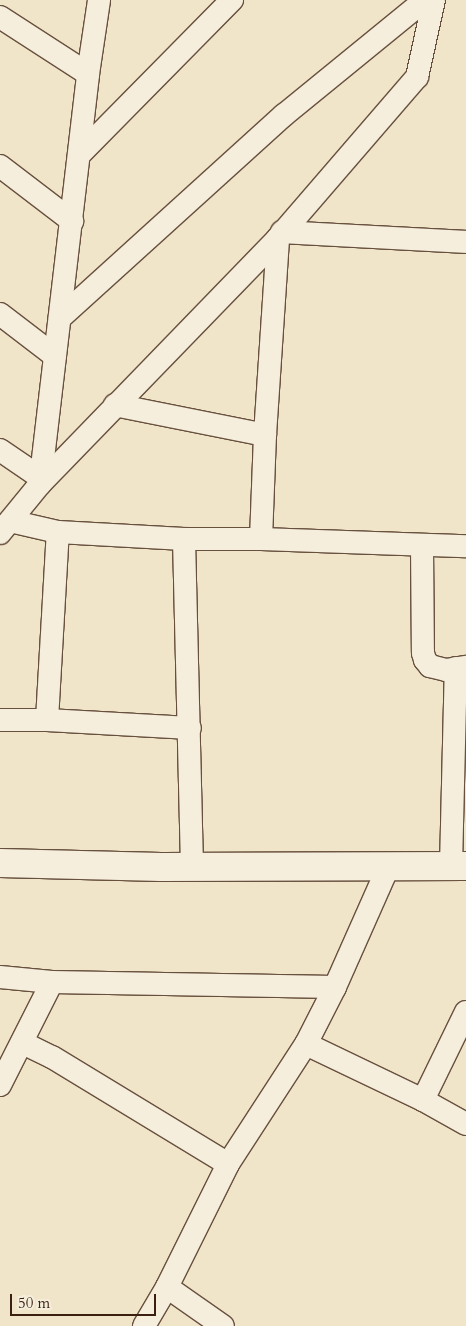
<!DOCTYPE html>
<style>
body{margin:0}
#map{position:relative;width:466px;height:1326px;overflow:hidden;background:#f0e5c9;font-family:Cardo,serif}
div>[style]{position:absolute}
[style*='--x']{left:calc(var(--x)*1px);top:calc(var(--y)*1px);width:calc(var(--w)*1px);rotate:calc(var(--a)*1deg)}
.roads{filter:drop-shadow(1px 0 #68503e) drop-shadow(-1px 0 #68503e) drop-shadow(0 1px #68503e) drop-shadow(0 -1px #68503e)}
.street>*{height:22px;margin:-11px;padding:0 11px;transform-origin:11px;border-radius:11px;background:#f5eedc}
.secondary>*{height:28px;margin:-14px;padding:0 14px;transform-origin:14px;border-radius:14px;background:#f5eedc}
span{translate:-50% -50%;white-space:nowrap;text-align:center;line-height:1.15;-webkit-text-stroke:4.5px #f5eedc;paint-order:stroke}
.scale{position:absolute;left:10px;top:1294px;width:146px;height:22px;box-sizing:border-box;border:2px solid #3b1f10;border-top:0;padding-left:6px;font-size:15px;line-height:18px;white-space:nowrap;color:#3b1f10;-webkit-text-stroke:4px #f5eedc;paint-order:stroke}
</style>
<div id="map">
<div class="roads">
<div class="street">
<div style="--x:0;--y:17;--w:105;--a:32.9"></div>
<div style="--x:79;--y:155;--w:218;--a:-45.4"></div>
<div style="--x:0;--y:166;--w:91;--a:37.4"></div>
<div style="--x:282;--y:232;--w:184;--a:3.1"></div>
<div style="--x:0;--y:314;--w:69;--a:37.4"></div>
<div style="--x:60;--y:318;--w:302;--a:-42.2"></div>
<div style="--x:284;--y:115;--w:182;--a:-39.2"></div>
<div style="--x:115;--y:405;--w:153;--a:11.3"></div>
<div style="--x:0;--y:450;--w:50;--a:34.3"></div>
<div style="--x:40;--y:484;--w:413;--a:-83.3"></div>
<div style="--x:88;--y:74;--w:75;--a:-81.5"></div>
<div style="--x:10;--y:521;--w:49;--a:12.9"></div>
<div style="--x:58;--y:532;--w:126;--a:3.2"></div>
<div style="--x:184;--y:539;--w:77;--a:0"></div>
<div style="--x:261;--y:539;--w:205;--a:2"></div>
<div style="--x:0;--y:533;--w:63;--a:-50.8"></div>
<div style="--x:40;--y:484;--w:342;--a:-45.9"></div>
<div style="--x:278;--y:238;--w:213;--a:-49.2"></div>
<div style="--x:417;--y:77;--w:79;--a:-77.6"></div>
<div style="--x:184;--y:539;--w:327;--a:88.6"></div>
<div style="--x:261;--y:539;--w:104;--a:-87.8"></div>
<div style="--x:265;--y:435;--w:197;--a:-86.2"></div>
<div style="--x:422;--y:546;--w:107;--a:89.5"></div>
<div style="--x:423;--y:653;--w:7;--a:74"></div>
<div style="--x:425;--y:660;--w:8;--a:50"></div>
<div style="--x:430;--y:666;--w:16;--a:14"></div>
<div style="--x:446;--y:670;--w:20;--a:-9"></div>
<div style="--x:0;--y:720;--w:47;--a:0"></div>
<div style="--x:47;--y:720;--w:143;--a:3.2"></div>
<div style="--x:47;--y:720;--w:188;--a:-86.7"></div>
<div style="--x:451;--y:866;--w:198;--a:-88.6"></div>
<div style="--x:0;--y:977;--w:52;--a:5.5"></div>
<div style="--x:52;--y:982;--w:283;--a:1"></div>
<div style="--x:23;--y:1043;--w:32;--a:26"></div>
<div style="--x:52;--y:1057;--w:206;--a:31.3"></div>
<div style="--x:306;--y:1044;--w:130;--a:25.6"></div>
<div style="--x:423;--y:1100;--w:49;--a:29.2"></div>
<div style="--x:0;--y:1085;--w:115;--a:-63.2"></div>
<div style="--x:423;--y:1100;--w:98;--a:-64"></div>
<div style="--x:167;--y:1287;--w:68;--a:34.9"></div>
<div style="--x:144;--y:1326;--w:45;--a:-59.5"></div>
<div style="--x:167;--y:1287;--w:137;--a:-63.6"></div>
<div style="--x:228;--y:1164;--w:143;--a:-57"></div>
<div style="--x:306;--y:1044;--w:64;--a:-63"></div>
<div style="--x:335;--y:987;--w:133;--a:-66.1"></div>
</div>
<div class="secondary">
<div style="--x:0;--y:863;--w:161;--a:1.4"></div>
<div style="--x:161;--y:867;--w:305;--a:-0.2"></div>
</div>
</div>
<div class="scale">50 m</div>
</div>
